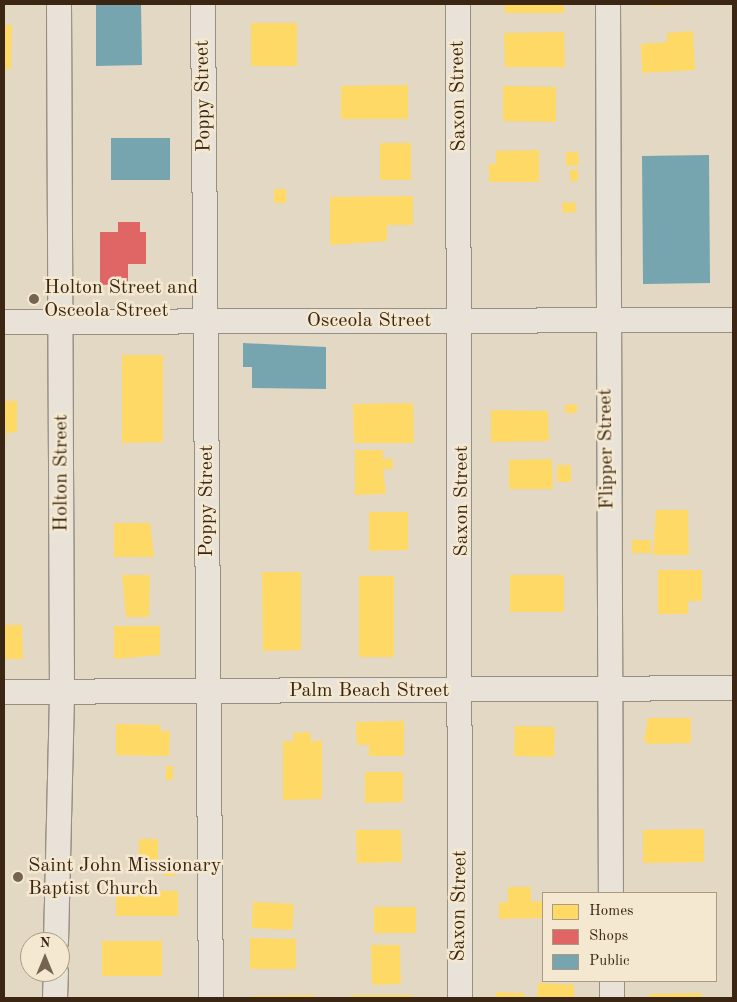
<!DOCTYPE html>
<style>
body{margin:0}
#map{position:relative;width:737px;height:1002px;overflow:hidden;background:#e3d8c4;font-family:"Old Standard TT",serif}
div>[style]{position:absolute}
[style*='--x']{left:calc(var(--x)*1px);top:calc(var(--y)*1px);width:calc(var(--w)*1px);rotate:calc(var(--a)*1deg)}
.homes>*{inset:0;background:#ffd966}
.shops>*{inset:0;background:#e06666}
.public>*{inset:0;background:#76a5af}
.roads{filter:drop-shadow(1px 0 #988f81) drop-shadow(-1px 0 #988f81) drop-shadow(0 1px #988f81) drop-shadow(0 -1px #988f81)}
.minor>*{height:24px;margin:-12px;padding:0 12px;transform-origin:12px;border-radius:12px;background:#e8e2d8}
.dots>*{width:14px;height:14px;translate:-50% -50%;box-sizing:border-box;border:2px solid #f5e8d0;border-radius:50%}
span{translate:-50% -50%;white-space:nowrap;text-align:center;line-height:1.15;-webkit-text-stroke:5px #f5e8d0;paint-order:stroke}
.street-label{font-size:20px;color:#3a2613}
.poi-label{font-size:20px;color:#3a2613}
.left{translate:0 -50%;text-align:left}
.frame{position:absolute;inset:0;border:5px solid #3a2613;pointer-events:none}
.legend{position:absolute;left:542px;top:892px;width:175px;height:90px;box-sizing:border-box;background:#f5e8d0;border:1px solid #aa9a84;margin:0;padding:6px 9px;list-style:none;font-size:15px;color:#3a2613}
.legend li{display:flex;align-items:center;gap:10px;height:25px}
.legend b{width:25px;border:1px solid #aa9a84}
.north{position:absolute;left:20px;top:932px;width:50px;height:50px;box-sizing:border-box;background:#f5e8d0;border:1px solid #aa9a84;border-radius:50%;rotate:0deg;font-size:14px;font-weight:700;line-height:20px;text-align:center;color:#3a2613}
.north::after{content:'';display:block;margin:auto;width:18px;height:22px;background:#756451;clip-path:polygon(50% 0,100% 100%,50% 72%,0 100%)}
</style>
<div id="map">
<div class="homes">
<div style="clip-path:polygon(505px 4px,564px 4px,564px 13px,505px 13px)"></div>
<div style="clip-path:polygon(651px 4px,685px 4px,685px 5px,651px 6px)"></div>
<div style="clip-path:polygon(251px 23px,297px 23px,297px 66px,251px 66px)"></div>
<div style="clip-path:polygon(4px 25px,12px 25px,11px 69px,4px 69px)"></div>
<div style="clip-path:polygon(693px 31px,695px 70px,642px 73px,641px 44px,667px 42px,667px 33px)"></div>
<div style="clip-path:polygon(564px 32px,565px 67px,505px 67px,504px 33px)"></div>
<div style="clip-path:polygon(408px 85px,408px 119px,341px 119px,341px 86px)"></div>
<div style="clip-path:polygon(503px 86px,556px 87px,556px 122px,503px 121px)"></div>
<div style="clip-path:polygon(380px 143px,411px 143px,411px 180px,380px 180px)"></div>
<div style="clip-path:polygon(539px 150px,539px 182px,489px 182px,489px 164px,496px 164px,496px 151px)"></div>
<div style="clip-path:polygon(566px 152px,578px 152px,579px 165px,566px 166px)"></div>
<div style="clip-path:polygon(578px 169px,578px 181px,570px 181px,570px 170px)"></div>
<div style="clip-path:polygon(274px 189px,286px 189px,286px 203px,274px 203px)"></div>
<div style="clip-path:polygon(413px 196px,413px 225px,387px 225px,387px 241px,330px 245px,330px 197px)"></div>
<div style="clip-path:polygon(575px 202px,576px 212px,563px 213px,562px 203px)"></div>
<div style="clip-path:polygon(122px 355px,163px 355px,163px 442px,122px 443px)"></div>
<div style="clip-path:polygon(4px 401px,17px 401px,17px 432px,7px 433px,7px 444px)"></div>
<div style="clip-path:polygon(413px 403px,414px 443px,354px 443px,353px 404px)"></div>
<div style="clip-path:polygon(577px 404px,577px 413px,565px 413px,565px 405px)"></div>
<div style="clip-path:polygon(491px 410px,548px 411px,549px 441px,491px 442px)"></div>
<div style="clip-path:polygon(355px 450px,383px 450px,383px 459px,393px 459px,393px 469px,383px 469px,386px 494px,355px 495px)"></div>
<div style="clip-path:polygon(552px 459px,553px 489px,509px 489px,509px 460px)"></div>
<div style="clip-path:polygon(557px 465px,571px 465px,571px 482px,557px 482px)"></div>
<div style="clip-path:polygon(656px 510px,688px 510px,689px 555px,653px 555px)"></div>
<div style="clip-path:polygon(369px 512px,408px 512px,408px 550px,369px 551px)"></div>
<div style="clip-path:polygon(114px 523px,150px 523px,154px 557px,114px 557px)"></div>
<div style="clip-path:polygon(632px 540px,651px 540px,651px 553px,632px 553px)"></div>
<div style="clip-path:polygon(658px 570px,702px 570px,702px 601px,688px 601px,688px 614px,658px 614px)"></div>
<div style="clip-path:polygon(262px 572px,301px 572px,301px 650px,263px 651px)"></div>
<div style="clip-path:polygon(122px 575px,150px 575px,149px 617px,126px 617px)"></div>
<div style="clip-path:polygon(510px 575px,564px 575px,564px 612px,510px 612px)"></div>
<div style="clip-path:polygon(359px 576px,394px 576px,394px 657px,359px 657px)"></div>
<div style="clip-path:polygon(4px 625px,22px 625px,23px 659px,4px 659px)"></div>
<div style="clip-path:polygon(114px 626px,160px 626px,160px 655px,114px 659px)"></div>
<div style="clip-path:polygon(648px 718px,691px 718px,691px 743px,648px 744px,644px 740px)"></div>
<div style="clip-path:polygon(404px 721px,404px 756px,369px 756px,369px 745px,357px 745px,356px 722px)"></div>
<div style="clip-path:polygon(116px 724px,161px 725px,160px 731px,170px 731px,169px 756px,116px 755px)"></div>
<div style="clip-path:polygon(515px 726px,555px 727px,554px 757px,514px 756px)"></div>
<div style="clip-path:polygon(310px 732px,311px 741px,322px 741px,322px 799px,283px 800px,283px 741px,294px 741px,293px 733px)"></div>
<div style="clip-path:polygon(166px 766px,173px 766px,173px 780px,166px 780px)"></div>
<div style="clip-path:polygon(365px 772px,403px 772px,403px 802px,365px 803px)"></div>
<div style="clip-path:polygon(704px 829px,704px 862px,643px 863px,643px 830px)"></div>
<div style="clip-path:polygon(356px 830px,401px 830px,402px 862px,357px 863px)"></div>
<div style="clip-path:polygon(139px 839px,158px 839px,158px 865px,139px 865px)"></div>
<div style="clip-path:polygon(164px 868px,176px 868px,175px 876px,164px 876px)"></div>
<div style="clip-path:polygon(508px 887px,531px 887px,531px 902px,543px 901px,543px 918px,499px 919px,499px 903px,508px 902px)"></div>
<div style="clip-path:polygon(116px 890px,178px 891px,178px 916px,116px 916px)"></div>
<div style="clip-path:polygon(253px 902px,294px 904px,292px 930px,252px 928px)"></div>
<div style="clip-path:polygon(374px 907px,416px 907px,416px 933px,374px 933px)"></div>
<div style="clip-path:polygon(250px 938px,296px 939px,296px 969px,250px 969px)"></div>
<div style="clip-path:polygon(102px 941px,162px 941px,162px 976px,102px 976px)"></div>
<div style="clip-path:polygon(371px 945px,400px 945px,401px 984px,372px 985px)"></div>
<div style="clip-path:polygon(538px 983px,574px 985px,574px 998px,537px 998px)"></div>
<div style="clip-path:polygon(496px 992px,524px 993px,524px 998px,496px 998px)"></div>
<div style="clip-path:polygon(701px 993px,701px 998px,649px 998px,649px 994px)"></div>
<div style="clip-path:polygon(314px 995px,314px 998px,251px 998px,251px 996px)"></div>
<div style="clip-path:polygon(351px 995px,412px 995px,412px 998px,351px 998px)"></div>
</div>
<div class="shops">
<div style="clip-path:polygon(118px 222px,140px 222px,140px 232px,146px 232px,146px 264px,128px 264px,128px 284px,100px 285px,100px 232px,118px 232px)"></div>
</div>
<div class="public">
<div style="clip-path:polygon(96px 4px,141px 4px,142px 65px,96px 66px)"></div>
<div style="clip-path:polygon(111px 138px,170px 138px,170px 180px,111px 180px)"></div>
<div style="clip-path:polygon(709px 155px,710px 283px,643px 284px,642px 156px)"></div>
<div style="clip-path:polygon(243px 343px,326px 347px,326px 389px,252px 388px,252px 367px,243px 367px)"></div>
</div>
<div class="roads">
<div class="minor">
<div style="--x:203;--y:4;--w:994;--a:89.54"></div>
<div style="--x:458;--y:4;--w:994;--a:89.88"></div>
<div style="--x:608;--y:4;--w:889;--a:89.81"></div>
<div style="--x:4;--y:322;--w:729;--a:-0.16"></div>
<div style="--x:4;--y:692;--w:729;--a:-0.31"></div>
<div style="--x:56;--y:942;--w:250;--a:-88.6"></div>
<div style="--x:62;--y:692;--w:688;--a:-90.25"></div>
<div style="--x:612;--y:981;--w:17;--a:90"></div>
<div style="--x:55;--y:998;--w:26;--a:-88"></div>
</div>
</div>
<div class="dots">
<div style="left:34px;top:299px;background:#756451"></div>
<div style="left:18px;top:877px;background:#756451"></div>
</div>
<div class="street-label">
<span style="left:204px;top:96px;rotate:-91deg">Poppy Street</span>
<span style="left:459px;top:96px;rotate:-91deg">Saxon Street</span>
<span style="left:369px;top:321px">Osceola Street</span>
<span style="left:607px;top:449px;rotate:-91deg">Flipper Street</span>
<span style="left:62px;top:473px;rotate:-90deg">Holton Street</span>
<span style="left:207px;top:501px;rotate:-90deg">Poppy Street</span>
<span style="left:462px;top:501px;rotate:-90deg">Saxon Street</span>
<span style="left:369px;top:691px">Palm Beach Street</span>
<span style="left:460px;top:906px;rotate:-89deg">Saxon Street</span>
</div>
<div class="poi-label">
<span class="left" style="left:44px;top:300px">Holton Street and<br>Osceola Street</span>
<span class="left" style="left:28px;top:878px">Saint John Missionary<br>Baptist Church</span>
</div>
<div class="frame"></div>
<ul class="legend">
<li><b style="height:14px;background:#ffd966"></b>Homes</li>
<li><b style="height:14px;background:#e06666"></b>Shops</li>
<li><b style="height:14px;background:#76a5af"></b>Public</li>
</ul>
<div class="north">N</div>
</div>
